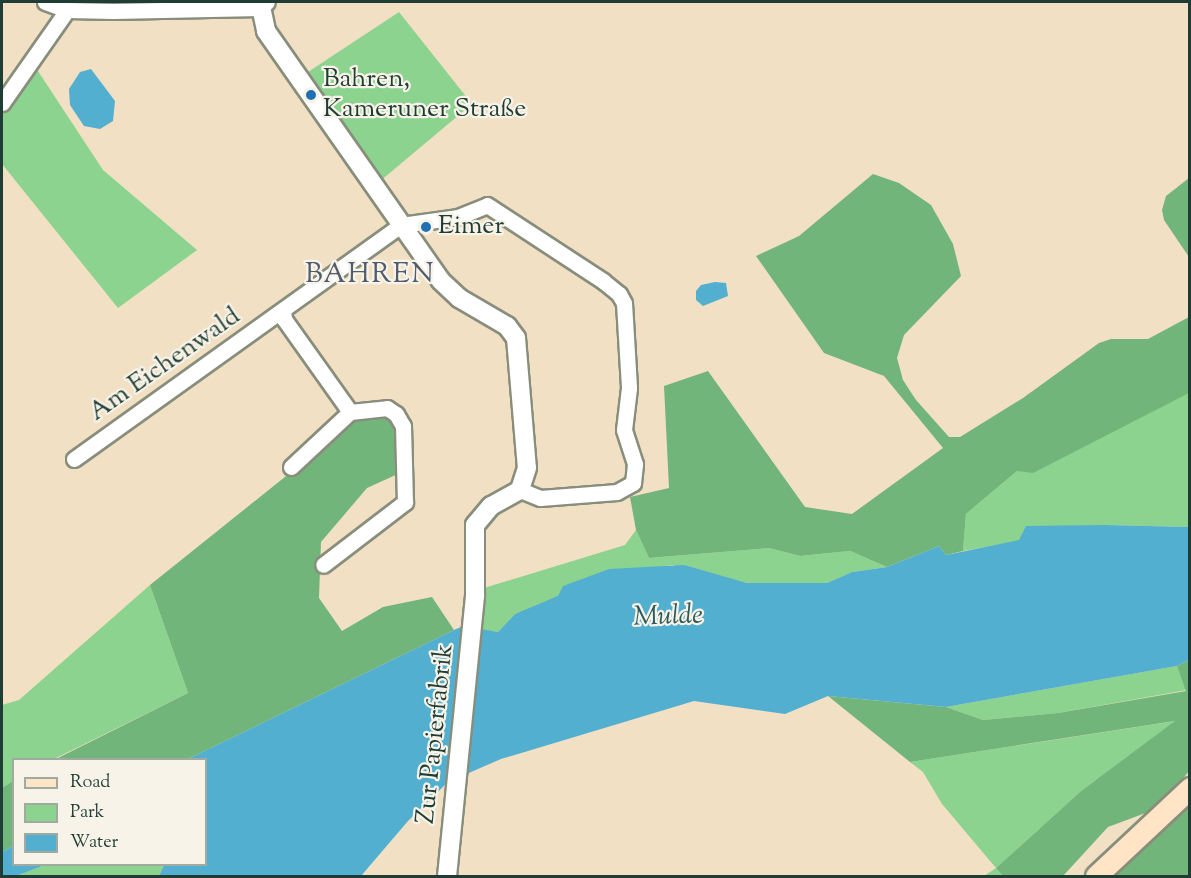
<!DOCTYPE html>
<meta charset="utf-8">
<style>
body{margin:0}
#map{position:relative;width:1191px;height:878px;overflow:hidden;background:#f2e0c4;font-family:"Sorts Mill Goudy",serif}
div>[style]{position:absolute}
[style*='--x']{left:calc(var(--x)*1px);top:calc(var(--y)*1px);width:calc(var(--w)*1px);rotate:calc(var(--a)*1deg)}
.green>*{inset:0;background:#8cd38f}
.forest>*{inset:0;background:#71b57a}
.water>*{inset:0;background:#52afd0}
.roads{filter:drop-shadow(2px 0 #888e7c) drop-shadow(-2px 0 #888e7c) drop-shadow(0 2px #888e7c) drop-shadow(0 -2px #888e7c)}
.minor>*{height:15px;margin:-7.5px;padding:0 7.5px;transform-origin:7.5px;border-radius:7.5px;background:#fff}
.tertiary>*{height:18px;margin:-9px;padding:0 9px;transform-origin:9px;border-radius:9px;background:#fff}
.secondary>*{height:21px;margin:-10.5px;padding:0 10.5px;transform-origin:10.5px;border-radius:10.5px;background:#ffe4c6}
.dots>*{width:16px;height:16px;translate:-50% -50%;box-sizing:border-box;border:3px solid #f7f3e8;border-radius:50%}
span{translate:-50% -50%;white-space:nowrap;text-align:center;line-height:1.15;-webkit-text-stroke:4.5px #f7f3e8;paint-order:stroke}
.poi-label{font-size:26px;color:#1f3d34}
.left{translate:0 -50%;text-align:left}
.street-label{font-size:26px;color:#1f3d34}
.water-label{font-size:27px;color:#2c5a5b;font-style:italic}
.quarter-label{font-size:28px;color:#515c6f;letter-spacing:1.5px}
.frame{position:absolute;inset:0;border:3px solid #1f3d34;pointer-events:none}
.legend{position:absolute;left:12px;top:758px;width:195px;height:108px;box-sizing:border-box;background:#f7f3e8;border:2px solid #a1aaa0;margin:0;padding:8px 10px;list-style:none;font-size:18px;color:#1f3d34}
.legend li{display:flex;align-items:center;gap:12px;height:30px}
.legend b{width:30px;border:2px solid #a1aaa0}
</style>
<div id="map">
<div class="green">
<div style="clip-path:polygon(399px 12px,472px 104px,379px 182px,305px 74px)"></div>
<div style="clip-path:polygon(34px 65px,103px 170px,197px 250px,118px 308px,2px 164px,2px 114px)"></div>
<div style="clip-path:polygon(1189px 393px,1189px 527px,1106px 525px,963px 551px,966px 514px,1017px 471px)"></div>
<div style="clip-path:polygon(636px 530px,649px 558px,769px 548px,800px 556px,850px 551px,887px 567px,852px 572px,827px 583px,747px 583px,672px 565px,649px 569px,609px 569px,540px 607px,515px 614px,498px 632px,480px 630px,484px 588px,625px 545px)"></div>
<div style="clip-path:polygon(150px 585px,188px 693px,54px 759px,14px 760px,13px 781px,2px 788px,2px 705px,19px 700px)"></div>
<div style="clip-path:polygon(1177px 666px,1187px 690px,1058px 713px,983px 720px,946px 707px)"></div>
<div style="clip-path:polygon(1176px 721px,1081px 791px,996px 868px,1003px 876px,984px 876px,996px 868px,942px 804px,923px 772px,910px 762px)"></div>
<div style="clip-path:polygon(45px 865px,164px 865px,159px 876px,16px 876px)"></div>
</div>
<div class="forest">
<div style="clip-path:polygon(873px 174px,899px 183px,931px 205px,953px 244px,961px 276px,904px 335px,897px 358px,903px 380px,916px 400px,949px 437px,960px 437px,1023px 398px,1099px 343px,1111px 339px,1148px 339px,1189px 317px,1189px 393px,1033px 473px,1017px 471px,966px 514px,963px 551px,946px 555px,939px 546px,887px 567px,850px 551px,800px 556px,769px 548px,649px 558px,636px 530px,630px 497px,669px 488px,664px 386px,708px 371px,805px 507px,852px 514px,943px 448px,884px 376px,824px 353px,756px 256px,799px 236px)"></div>
<div style="clip-path:polygon(1189px 178px,1190px 178px,1189px 257px,1164px 220px,1162px 210px,1166px 196px)"></div>
<div style="clip-path:polygon(381px 414px,393px 417px,399px 431px,400px 473px,367px 488px,321px 542px,319px 598px,342px 631px,383px 607px,432px 597px,454px 630px,188px 759px,54px 760px,188px 693px,150px 585px,361px 416px)"></div>
<div style="clip-path:polygon(1189px 660px,1189px 771px,1159px 808px,1108px 827px,1063px 876px,1003px 876px,996px 868px,1081px 791px,1175px 721px,910px 762px,828px 696px,946px 707px,983px 720px,1058px 713px,1186px 691px,1177px 666px)"></div>
<div style="clip-path:polygon(13px 781px,13px 846px,2px 852px,2px 788px)"></div>
<div style="clip-path:polygon(1189px 798px,1189px 876px,1107px 876px)"></div>
</div>
<div class="water">
<div style="clip-path:polygon(91px 69px,115px 101px,113px 121px,100px 129px,84px 126px,70px 105px,69px 89px,80px 72px)"></div>
<div style="clip-path:polygon(715px 282px,726px 283px,728px 296px,703px 306px,696px 300px,696px 291px,701px 285px)"></div>
<div style="clip-path:polygon(1106px 525px,1189px 527px,1189px 660px,1177px 666px,946px 707px,828px 696px,785px 714px,694px 701px,501px 759px,448px 782px,408px 821px,361px 876px,159px 876px,164px 865px,206px 864px,206px 760px,188px 759px,454px 630px,463px 626px,498px 632px,515px 614px,558px 596px,563px 586px,609px 569px,684px 565px,747px 583px,827px 583px,852px 572px,887px 567px,939px 546px,946px 555px,1019px 540px,1026px 526px)"></div>
<div style="clip-path:polygon(13px 846px,14px 864px,45px 865px,16px 876px,2px 876px,2px 852px)"></div>
</div>
<div class="roads">
<div class="minor">
<div style="--x:45;--y:2;--w:23;--a:20"></div>
<div style="--x:67;--y:10;--w:46;--a:1.2"></div>
<div style="--x:113;--y:11;--w:147;--a:-1.2"></div>
<div style="--x:260;--y:8;--w:9;--a:-41"></div>
<div style="--x:2;--y:103;--w:113;--a:-55"></div>
<div style="--x:283;--y:310;--w:9;--a:84"></div>
<div style="--x:284;--y:319;--w:114;--a:54.6"></div>
<div style="--x:74;--y:459;--w:402;--a:-35.6"></div>
<div style="--x:401;--y:225;--w:58;--a:-8"></div>
<div style="--x:458;--y:217;--w:31;--a:-22"></div>
<div style="--x:487;--y:205;--w:139;--a:33.2"></div>
<div style="--x:603;--y:281;--w:21;--a:39"></div>
<div style="--x:619;--y:294;--w:10;--a:61"></div>
<div style="--x:624;--y:303;--w:85;--a:86.6"></div>
<div style="--x:629;--y:388;--w:42;--a:96.8"></div>
<div style="--x:624;--y:430;--w:36;--a:72"></div>
<div style="--x:635;--y:464;--w:19;--a:96"></div>
<div style="--x:633;--y:483;--w:18;--a:151"></div>
<div style="--x:617;--y:492;--w:77;--a:175.5"></div>
<div style="--x:540;--y:498;--w:22;--a:-158"></div>
<div style="--x:291;--y:467;--w:81;--a:-43"></div>
<div style="--x:350;--y:412;--w:37;--a:-6"></div>
<div style="--x:387;--y:408;--w:11;--a:34"></div>
<div style="--x:396;--y:414;--w:14;--a:60"></div>
<div style="--x:403;--y:426;--w:76;--a:88.5"></div>
<div style="--x:405;--y:502;--w:103;--a:142.5"></div>
</div>
<div class="tertiary">
<div style="--x:260;--y:2;--w:30;--a:78"></div>
<div style="--x:266;--y:31;--w:305;--a:55"></div>
<div style="--x:441;--y:281;--w:25;--a:43"></div>
<div style="--x:459;--y:298;--w:56;--a:30.3"></div>
<div style="--x:507;--y:326;--w:15;--a:53"></div>
<div style="--x:516;--y:338;--w:130;--a:85.2"></div>
<div style="--x:527;--y:468;--w:23;--a:108"></div>
<div style="--x:520;--y:490;--w:33;--a:151"></div>
<div style="--x:491;--y:506;--w:25;--a:130"></div>
<div style="--x:475;--y:525;--w:71;--a:90"></div>
<div style="--x:475;--y:596;--w:281;--a:95.7"></div>
</div>
<div class="secondary">
<div style="--x:1096;--y:876;--w:129;--a:-43.1"></div>
</div>
</div>
<div class="dots">
<div style="left:311px;top:95px;background:#1f6fb2"></div>
<div style="left:426px;top:227px;background:#1f6fb2"></div>
</div>
<div class="poi-label">
<span class="left" style="left:323px;top:95px">Bahren,<br>Kameruner Straße</span>
<span class="left" style="left:438px;top:227px">Eimer</span>
</div>
<div class="street-label">
<span style="left:165px;top:365px;rotate:-35deg">Am Eichenwald</span>
<span style="left:436px;top:734px;rotate:-84deg">Zur Papierfabrik</span>
</div>
<div class="water-label">
<span style="left:668px;top:617px;rotate:-2deg">Mulde</span>
</div>
<div class="quarter-label">
<span style="left:370px;top:275px">BAHREN</span>
</div>
<div class="frame"></div>
<ul class="legend">
<li><b style="height:8px;background:#ffe4c6"></b>Road</li>
<li><b style="height:16px;background:#8cd38f"></b>Park</li>
<li><b style="height:16px;background:#52afd0"></b>Water</li>
</ul>
</div>
